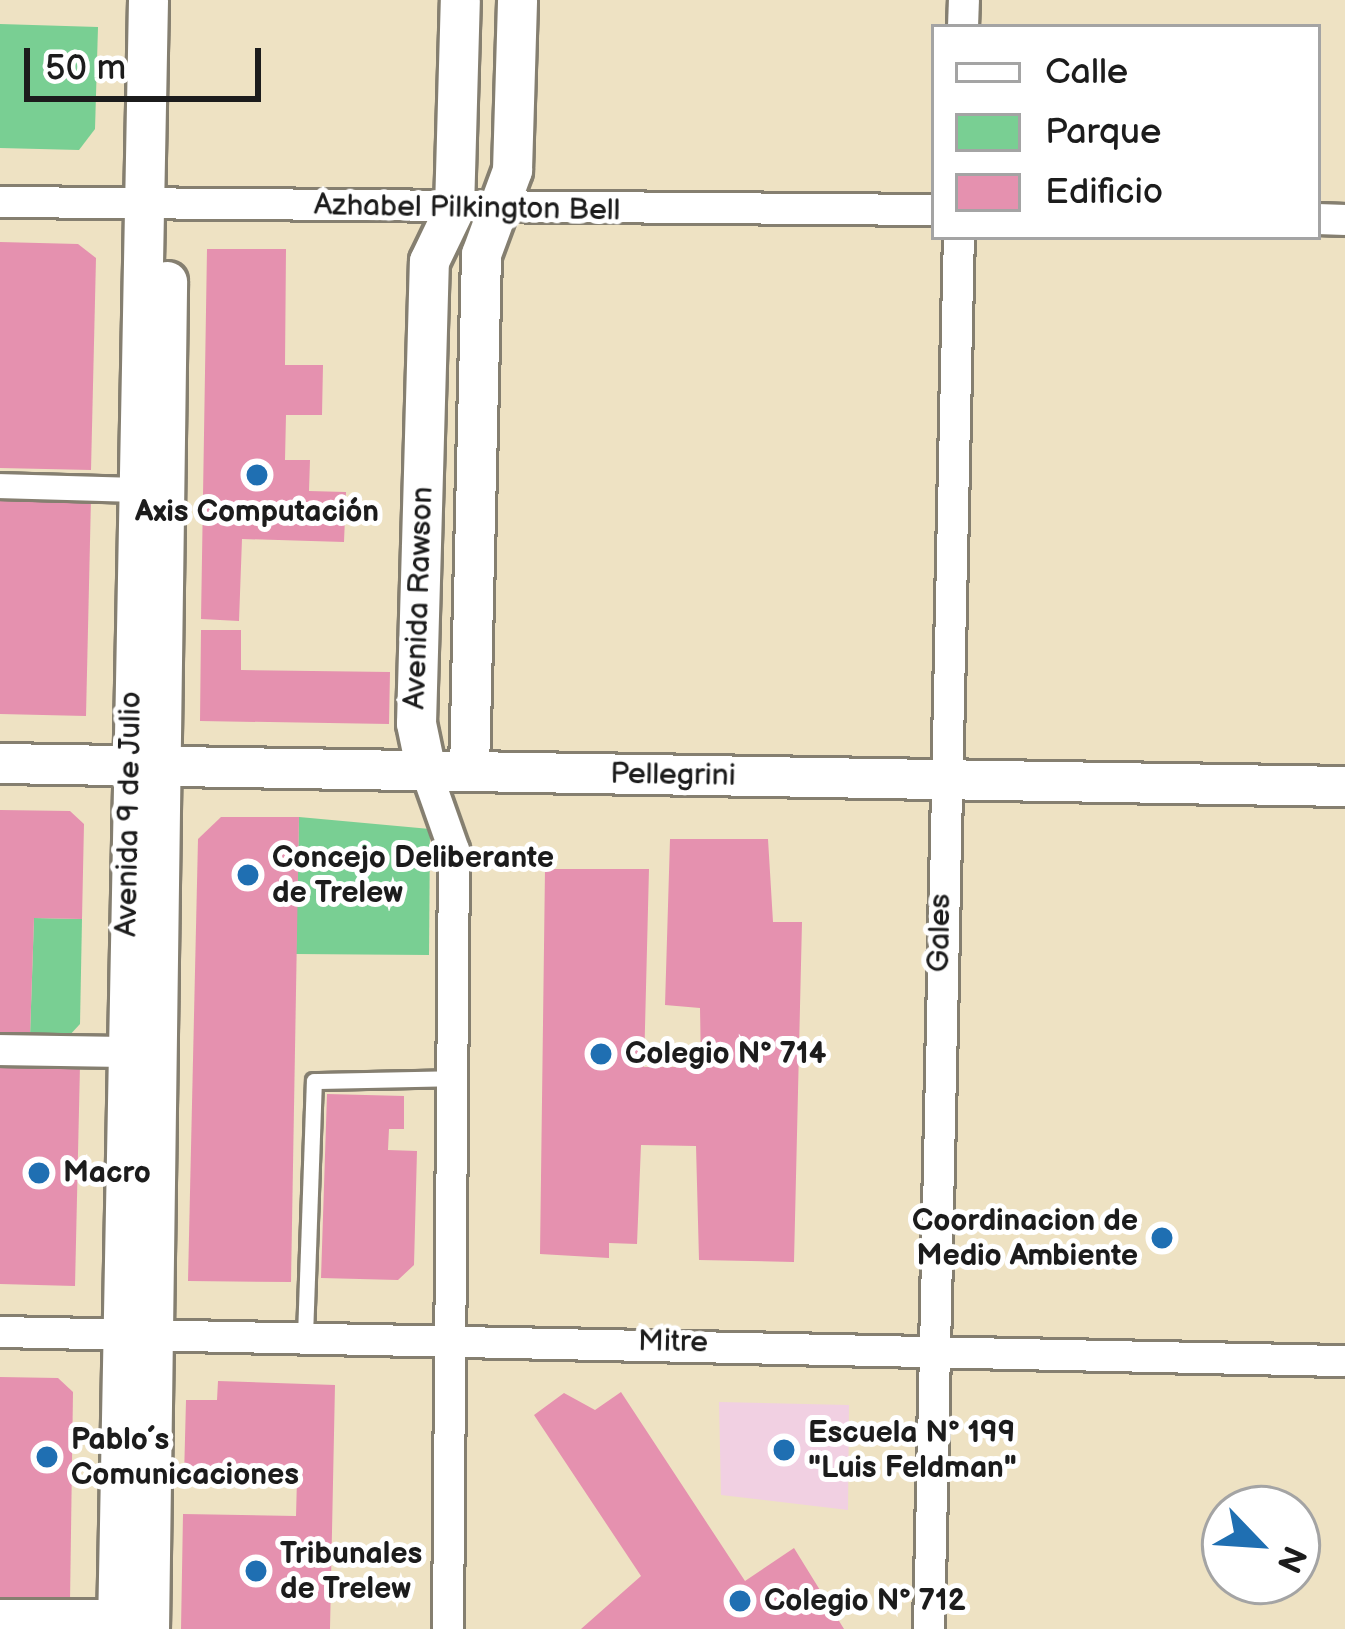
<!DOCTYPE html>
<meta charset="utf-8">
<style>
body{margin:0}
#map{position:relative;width:1345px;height:1629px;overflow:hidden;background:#eee2c3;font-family:"Balsamiq Sans",sans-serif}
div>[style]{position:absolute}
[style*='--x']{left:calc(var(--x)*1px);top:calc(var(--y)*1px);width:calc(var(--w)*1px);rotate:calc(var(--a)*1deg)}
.built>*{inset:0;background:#f1d0e2}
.green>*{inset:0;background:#79cf93}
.building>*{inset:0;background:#e591af}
.roads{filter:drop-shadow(3px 0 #857f70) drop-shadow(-3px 0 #857f70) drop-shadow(0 3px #857f70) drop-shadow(0 -3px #857f70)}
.service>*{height:15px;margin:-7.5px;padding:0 7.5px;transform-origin:7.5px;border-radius:7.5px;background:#fff}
.pedestrian>*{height:24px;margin:-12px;padding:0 12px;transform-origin:12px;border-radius:12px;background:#fff}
.minor>*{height:30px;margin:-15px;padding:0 15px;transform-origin:15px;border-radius:15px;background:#fff}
.tertiary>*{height:39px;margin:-19.5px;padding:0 19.5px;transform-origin:19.5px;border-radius:19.5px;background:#fff}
.dots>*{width:33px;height:33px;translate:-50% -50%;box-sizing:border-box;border:6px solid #fff;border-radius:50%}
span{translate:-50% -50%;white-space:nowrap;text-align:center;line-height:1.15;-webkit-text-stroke:10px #fff;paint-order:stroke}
.street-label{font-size:30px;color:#1c1c1c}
.poi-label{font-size:30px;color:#1c1c1c;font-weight:700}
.left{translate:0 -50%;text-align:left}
.right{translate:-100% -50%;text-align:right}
.legend{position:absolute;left:931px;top:24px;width:390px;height:216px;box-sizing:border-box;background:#fff;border:3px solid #a4a4a4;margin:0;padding:15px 21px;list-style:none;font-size:36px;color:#1c1c1c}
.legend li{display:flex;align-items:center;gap:24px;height:60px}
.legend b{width:60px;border:3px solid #a4a4a4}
.north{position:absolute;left:1201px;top:1485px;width:120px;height:120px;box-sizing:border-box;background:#fff;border:3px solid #a4a4a4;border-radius:50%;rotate:115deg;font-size:33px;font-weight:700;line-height:48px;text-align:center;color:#1c1c1c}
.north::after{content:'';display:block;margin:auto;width:42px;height:54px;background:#1f6fb2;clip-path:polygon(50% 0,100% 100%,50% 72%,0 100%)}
.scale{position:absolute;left:24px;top:48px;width:237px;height:54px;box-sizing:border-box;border:6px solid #1c1c1c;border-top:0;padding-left:15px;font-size:36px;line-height:42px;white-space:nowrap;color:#1c1c1c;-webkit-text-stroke:9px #fff;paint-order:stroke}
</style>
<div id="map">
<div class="built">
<div style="clip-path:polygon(719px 1402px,849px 1405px,848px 1510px,721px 1495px)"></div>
</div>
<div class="green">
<div style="clip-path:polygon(0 24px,98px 27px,95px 129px,79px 150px,0 148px)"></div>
<div style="clip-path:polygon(299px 817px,430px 829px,429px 955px,296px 954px)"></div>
<div style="clip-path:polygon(34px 918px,82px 919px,80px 1024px,68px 1037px,30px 1036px)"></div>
</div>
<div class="building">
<div style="clip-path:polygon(0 242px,78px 244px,96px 258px,91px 470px,0 468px)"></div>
<div style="clip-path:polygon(207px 249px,286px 249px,285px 365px,323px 365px,322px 415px,286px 415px,285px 460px,310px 460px,309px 491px,346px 492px,344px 542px,242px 539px,239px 621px,201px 619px)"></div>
<div style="clip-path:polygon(0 495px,91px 498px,86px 716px,0 714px)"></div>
<div style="clip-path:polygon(201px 630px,241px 630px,241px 670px,390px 672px,389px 724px,200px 721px)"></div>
<div style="clip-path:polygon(0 810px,70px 811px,84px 824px,82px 919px,34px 918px,30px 1036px,0 1035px)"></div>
<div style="clip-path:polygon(221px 817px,299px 817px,291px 1282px,188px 1281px,198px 839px)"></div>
<div style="clip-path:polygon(670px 839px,768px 839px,773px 922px,802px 922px,794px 1262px,699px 1260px,696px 1146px,641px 1145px,637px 1244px,609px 1243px,609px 1258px,540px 1254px,545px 869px,649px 869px,644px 1067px,701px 1067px,700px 1008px,665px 1005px)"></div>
<div style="clip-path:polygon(0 1063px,80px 1065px,75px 1286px,0 1284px)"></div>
<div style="clip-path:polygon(327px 1094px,404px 1096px,404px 1129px,389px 1129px,388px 1150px,417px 1151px,414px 1265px,398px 1280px,321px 1278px)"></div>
<div style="clip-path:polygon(0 1377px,58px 1378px,73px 1392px,70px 1602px,0 1602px)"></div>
<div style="clip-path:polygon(218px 1381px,335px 1385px,330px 1629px,181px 1629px,183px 1514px,296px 1516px,297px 1479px,184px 1477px,186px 1400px,217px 1400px)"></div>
<div style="clip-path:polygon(621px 1392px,745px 1581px,794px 1548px,844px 1629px,581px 1629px,641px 1576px,534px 1415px,564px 1393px,595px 1410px)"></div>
</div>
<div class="roads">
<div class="service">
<div style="--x:305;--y:1336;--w:255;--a:-88"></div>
<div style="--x:314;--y:1081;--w:141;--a:-1.2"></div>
</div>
<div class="pedestrian">
<div style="--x:0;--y:486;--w:134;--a:1.7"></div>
</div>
<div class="minor">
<div style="--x:963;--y:27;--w:27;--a:-88"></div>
<div style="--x:0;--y:202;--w:934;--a:0.49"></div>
<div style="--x:1318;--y:219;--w:27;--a:2"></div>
<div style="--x:426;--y:771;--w:84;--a:70.5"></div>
<div style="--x:454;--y:850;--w:779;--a:90.44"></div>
<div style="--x:0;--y:1050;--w:125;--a:0.9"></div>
<div style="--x:0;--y:1332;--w:1345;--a:1.24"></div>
<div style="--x:0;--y:1615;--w:117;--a:0"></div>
<div style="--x:929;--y:1629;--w:1392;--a:-88.77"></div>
</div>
<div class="tertiary">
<div style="--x:0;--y:763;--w:1345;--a:0.98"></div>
<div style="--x:426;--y:771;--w:49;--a:-101.8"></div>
<div style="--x:416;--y:723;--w:462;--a:-88.4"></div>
<div style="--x:429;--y:261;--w:58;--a:-64.3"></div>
<div style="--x:454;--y:209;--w:209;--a:-88.4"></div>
<div style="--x:469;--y:771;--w:517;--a:-88.67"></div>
<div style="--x:481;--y:254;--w:90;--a:-69.7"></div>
<div style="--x:512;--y:170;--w:170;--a:-88.3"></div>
<div style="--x:117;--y:1629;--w:1629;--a:-88.91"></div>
<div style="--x:149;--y:1629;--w:1348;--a:-89.23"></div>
</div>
</div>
<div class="dots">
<div style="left:257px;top:475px;background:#1f6fb2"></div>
<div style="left:248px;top:875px;background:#1f6fb2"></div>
<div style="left:601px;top:1054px;background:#1f6fb2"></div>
<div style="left:39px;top:1173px;background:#1f6fb2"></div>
<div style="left:1162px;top:1238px;background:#1f6fb2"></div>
<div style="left:784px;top:1450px;background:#1f6fb2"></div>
<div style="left:47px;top:1457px;background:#1f6fb2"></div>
<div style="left:256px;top:1571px;background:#1f6fb2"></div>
<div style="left:740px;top:1601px;background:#1f6fb2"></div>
</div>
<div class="street-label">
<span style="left:467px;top:208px;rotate:1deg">Azhabel Pilkington Bell</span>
<span style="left:419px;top:598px;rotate:-88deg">Avenida Rawson</span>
<span style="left:673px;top:775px;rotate:1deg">Pellegrini</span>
<span style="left:129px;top:814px;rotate:-89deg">Avenida 9 de Julio</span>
<span style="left:940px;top:933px;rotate:-89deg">Gales</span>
<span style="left:673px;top:1342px;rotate:1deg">Mitre</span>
</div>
<div class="poi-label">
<span style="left:257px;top:512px">Axis Computación</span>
<span class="left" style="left:272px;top:875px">Concejo Deliberante<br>de Trelew</span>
<span class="left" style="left:625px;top:1054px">Colegio N° 714</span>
<span class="left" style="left:63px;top:1173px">Macro</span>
<span class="right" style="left:1138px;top:1238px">Coordinacion de<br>Medio Ambiente</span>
<span class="left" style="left:808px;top:1450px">Escuela N° 199<br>"Luis Feldman"</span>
<span class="left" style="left:71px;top:1457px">Pablo´s<br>Comunicaciones</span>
<span class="left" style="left:280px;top:1571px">Tribunales<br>de Trelew</span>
<span class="left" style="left:764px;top:1601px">Colegio N° 712</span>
</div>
<ul class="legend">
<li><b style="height:15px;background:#fff"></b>Calle</li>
<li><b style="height:33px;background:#79cf93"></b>Parque</li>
<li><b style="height:33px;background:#e591af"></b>Edificio</li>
</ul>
<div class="north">N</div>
<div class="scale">50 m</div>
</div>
